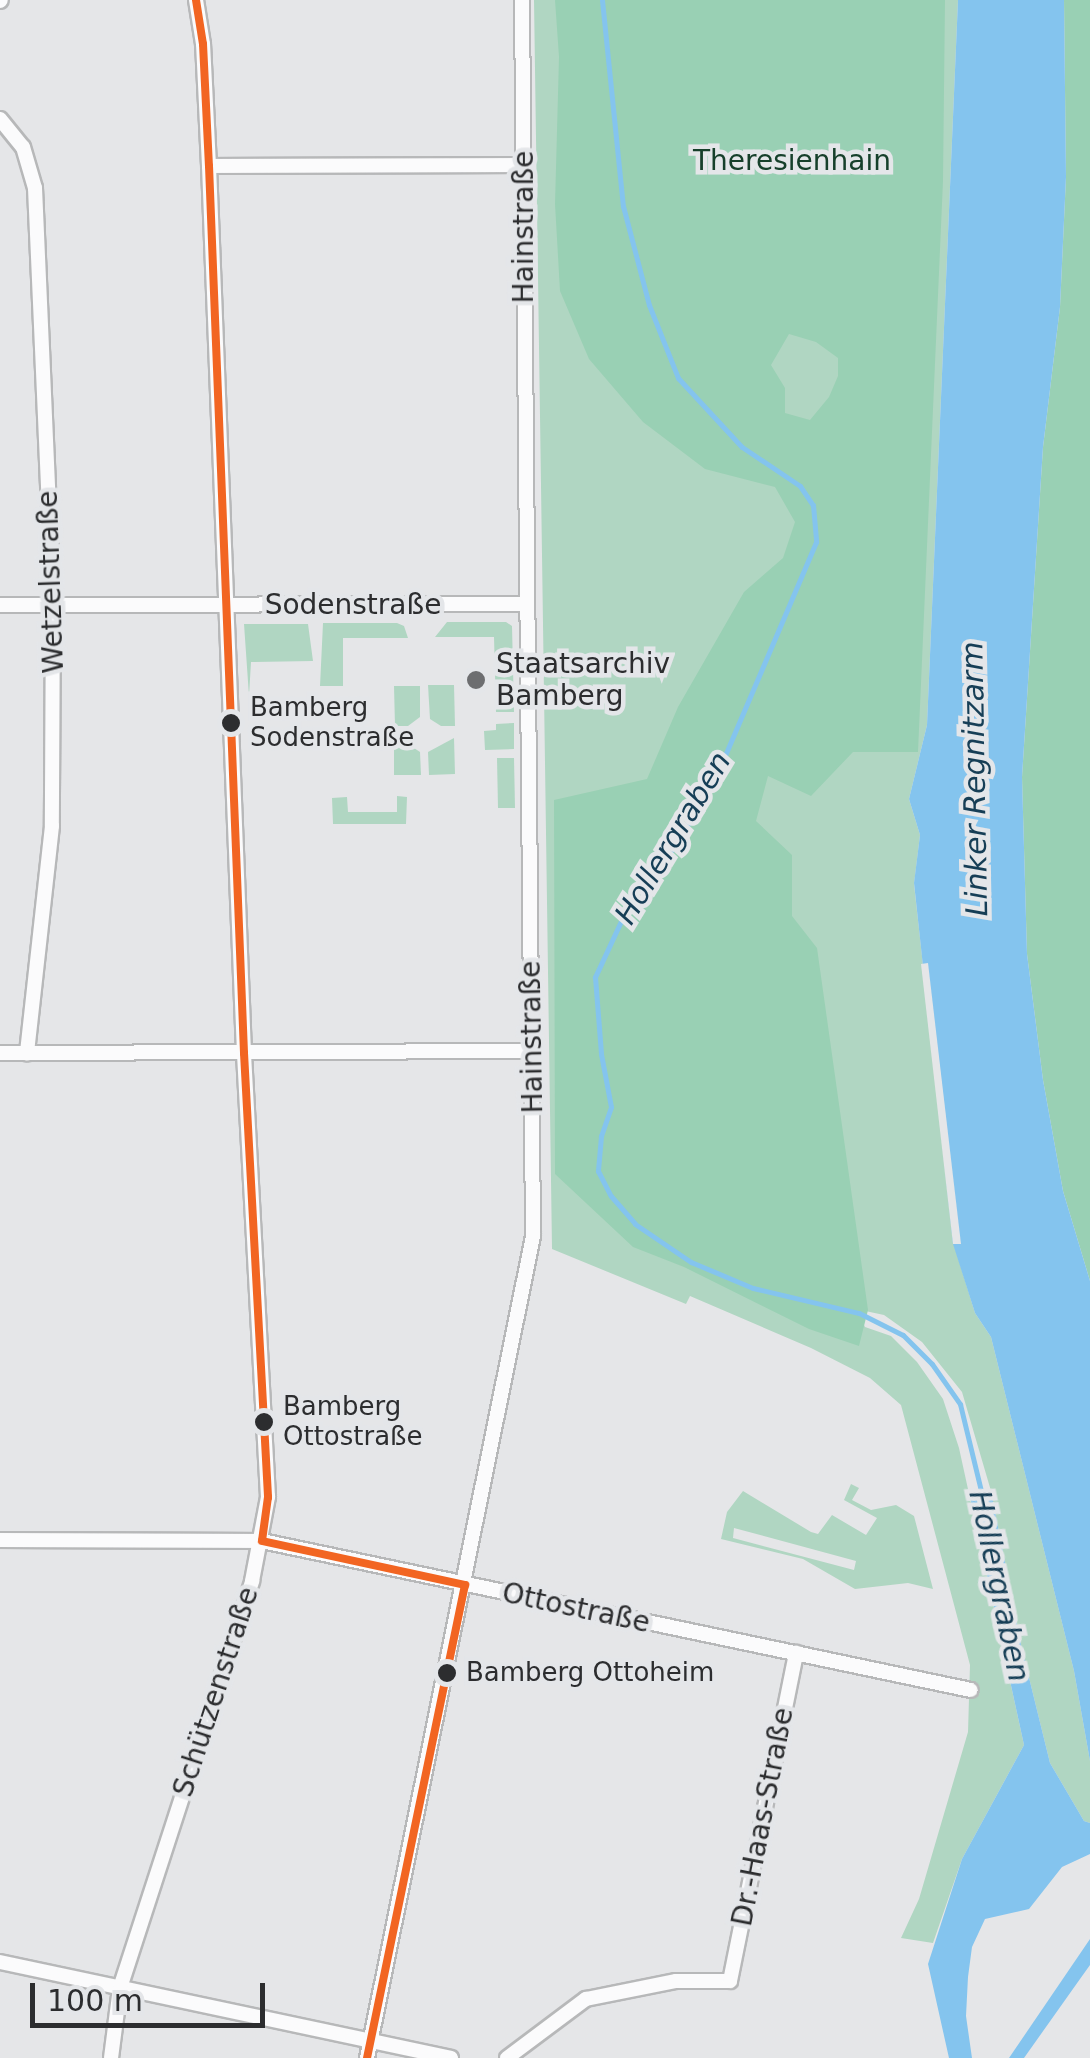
<!DOCTYPE html>
<meta charset="utf-8">
<style>
body{margin:0}
#map{position:relative;width:1090px;height:2058px;overflow:hidden;background:#e5e6e8;font-family:"DejaVu Sans",sans-serif}
div>[style]{position:absolute}
[style*='--x']{left:calc(var(--x)*1px);top:calc(var(--y)*1px);width:calc(var(--w)*1px);rotate:calc(var(--a)*1deg)}
.green>*{inset:0;background:#b0d6c2}
.forest>*{inset:0;background:#99d0b4}
.water>*{inset:0;background:#84c4ee}
.pier>*{inset:0;background:#e5e6e8}
.stream>*{height:5px;margin:-2.5px;padding:0 2.5px;transform-origin:2.5px;border-radius:2.5px;background:#84c4ee}
.roads{filter:drop-shadow(2px 0 #b7b8b9) drop-shadow(-2px 0 #b7b8b9) drop-shadow(0 2px #b7b8b9) drop-shadow(0 -2px #b7b8b9)}
.minor>*{height:14px;margin:-7px;padding:0 7px;transform-origin:7px;border-radius:7px;background:#fbfbfc}
.bus-1>*{height:8px;margin:-4px;padding:0 4px;transform-origin:4px;border-radius:4px;background:#f26522}
.dots>*{width:28px;height:28px;translate:-50% -50%;box-sizing:border-box;border:5px solid #e4e6e9;border-radius:50%}
span{translate:-50% -50%;white-space:nowrap;text-align:center;line-height:1.15;-webkit-text-stroke:9px #e4e6e9;paint-order:stroke}
.bus-label{font-size:26px;color:#2c2d2f}
.left{translate:0 -50%;text-align:left}
.park-label{font-size:28px;color:#16402b}
.street-label{font-size:28px;color:#2c2d2f}
.poi-label{font-size:28px;color:#2c2d2f}
.water-label{font-size:30px;color:#163e56;font-style:italic}
.scale{position:absolute;left:30px;top:1983px;width:235px;height:45px;box-sizing:border-box;border:5px solid #2c2d2f;border-top:0;padding-left:12px;font-size:30px;line-height:35px;white-space:nowrap;color:#2c2d2f;-webkit-text-stroke:8px #e4e6e9;paint-order:stroke}
</style>
<div id="map">
<div class="green">
<div style="clip-path:polygon(534px 0,958px 0,927px 725px,909px 799px,920px 835px,914px 884px,954px 1245px,975px 1313px,991px 1337px,1074px 1671px,1090px 1761px,1090px 1823px,1084px 1821px,1050px 1763px,1021px 1645px,991px 1491px,962px 1392px,922px 1342px,884px 1315px,856px 1309px,865px 1327px,891px 1336px,917px 1362px,943px 1399px,959px 1448px,1024px 1745px,962px 1859px,933px 1943px,901px 1938px,919px 1899px,968px 1732px,970px 1665px,901px 1405px,870px 1378px,811px 1348px,690px 1296px,686px 1304px,552px 1249px)"></div>
<div style="clip-path:polygon(447px 622px,506px 622px,512px 626px,514px 712px,496px 712px,494px 637px,435px 637px)"></div>
<div style="clip-path:polygon(323px 623px,397px 623px,404px 626px,408px 638px,343px 638px,343px 686px,320px 686px)"></div>
<div style="clip-path:polygon(244px 624px,308px 624px,313px 661px,251px 662px,249px 696px)"></div>
<div style="clip-path:polygon(428px 685px,454px 685px,455px 726px,441px 726px,430px 719px)"></div>
<div style="clip-path:polygon(394px 686px,420px 686px,420px 717px,408px 726px,395px 726px)"></div>
<div style="clip-path:polygon(514px 723px,514px 749px,485px 750px,484px 731px,496px 730px,496px 724px)"></div>
<div style="clip-path:polygon(399px 738px,420px 752px,421px 775px,394px 775px,394px 739px)"></div>
<div style="clip-path:polygon(454px 738px,455px 774px,429px 775px,428px 752px)"></div>
<div style="clip-path:polygon(497px 758px,514px 758px,515px 808px,498px 808px)"></div>
<div style="clip-path:polygon(397px 796px,407px 797px,406px 824px,333px 824px,332px 798px,347px 797px,348px 812px,397px 812px)"></div>
<div style="clip-path:polygon(evenodd,851px 1484px,859px 1488px,852px 1500px,871px 1510px,896px 1505px,914px 1516px,933px 1589px,908px 1583px,855px 1589px,803px 1559px,721px 1539px,727px 1512px,743px 1491px,811px 1532px,818px 1534px,832px 1515px,866px 1535px,877px 1518px,844px 1500px,851px 1484px,734px 1528px,856px 1561px,854px 1570px,733px 1538px,734px 1528px)"></div>
</div>
<div class="forest">
<div style="clip-path:polygon(evenodd,555px 0,945px 0,943px 181px,918px 752px,853px 752px,811px 796px,768px 776px,756px 821px,792px 855px,792px 916px,817px 948px,868px 1310px,859px 1346px,809px 1329px,684px 1267px,633px 1247px,555px 1174px,554px 800px,647px 779px,678px 707px,744px 592px,783px 558px,795px 522px,775px 487px,705px 469px,643px 422px,589px 359px,560px 291px,555px 204px,559px 57px,555px 0,789px 334px,816px 342px,838px 358px,838px 376px,829px 397px,810px 420px,785px 413px,785px 388px,771px 365px,789px 334px)"></div>
<div style="clip-path:polygon(1064px 0,1090px 0,1090px 1281px,1063px 1191px,1043px 1080px,1027px 954px,1022px 777px,1043px 447px,1060px 307px,1066px 177px)"></div>
</div>
<div class="water">
<div style="clip-path:polygon(958px 0,1064px 0,1066px 177px,1060px 307px,1043px 447px,1022px 777px,1027px 954px,1043px 1080px,1063px 1191px,1090px 1281px,1090px 1761px,1074px 1671px,991px 1337px,975px 1313px,953px 1244px,914px 883px,920px 835px,909px 799px,927px 725px)"></div>
<div style="clip-path:polygon(991px 1491px,1021px 1645px,1050px 1763px,1084px 1821px,1090px 1823px,1090px 1854px,1062px 1867px,1029px 1909px,985px 1919px,972px 1947px,968px 1977px,966px 2016px,972px 2058px,949px 2058px,928px 1964px,962px 1859px,1024px 1745px,970px 1497px)"></div>
<div style="clip-path:polygon(1090px 1939px,1090px 1965px,1080px 1979px,1024px 2058px,1009px 2058px)"></div>
</div>
<div class="pier">
<div style="clip-path:polygon(928px 963px,961px 1244px,953px 1244px,921px 964px)"></div>
</div>
<div class="stream">
<div style="--x:602;--y:0;--w:207;--a:84.2"></div>
<div style="--x:623;--y:206;--w:102;--a:75.3"></div>
<div style="--x:649;--y:305;--w:79;--a:68.3"></div>
<div style="--x:678;--y:378;--w:94;--a:47.2"></div>
<div style="--x:742;--y:447;--w:70;--a:33.9"></div>
<div style="--x:800;--y:486;--w:23;--a:56"></div>
<div style="--x:813;--y:505;--w:37;--a:85"></div>
<div style="--x:816;--y:542;--w:254;--a:113.1"></div>
<div style="--x:716;--y:776;--w:81;--a:120.4"></div>
<div style="--x:675;--y:846;--w:62;--a:131.1"></div>
<div style="--x:634;--y:893;--w:93;--a:114.9"></div>
<div style="--x:595;--y:977;--w:77;--a:85.5"></div>
<div style="--x:601;--y:1054;--w:54;--a:79.3"></div>
<div style="--x:611;--y:1107;--w:31;--a:109"></div>
<div style="--x:601;--y:1136;--w:35;--a:95"></div>
<div style="--x:598;--y:1171;--w:28;--a:63"></div>
<div style="--x:611;--y:1196;--w:37;--a:49"></div>
<div style="--x:635;--y:1224;--w:68;--a:34.2"></div>
<div style="--x:691;--y:1262;--w:67;--a:22.8"></div>
<div style="--x:753;--y:1288;--w:109;--a:13.3"></div>
<div style="--x:859;--y:1313;--w:49;--a:26.6"></div>
<div style="--x:903;--y:1335;--w:41;--a:45"></div>
<div style="--x:932;--y:1364;--w:49;--a:55"></div>
<div style="--x:960;--y:1404;--w:98;--a:76.4"></div>
</div>
<div class="roads">
<div class="minor">
<div style="--x:0;--y:1;--w:1;--a:-45"></div>
<div style="--x:0;--y:119;--w:36;--a:51"></div>
<div style="--x:23;--y:147;--w:43;--a:73.7"></div>
<div style="--x:35;--y:188;--w:416;--a:87.5"></div>
<div style="--x:53;--y:604;--w:222;--a:90.3"></div>
<div style="--x:52;--y:826;--w:229;--a:96.3"></div>
<div style="--x:209;--y:166;--w:314;--a:-0.2"></div>
<div style="--x:0;--y:605;--w:527;--a:-0.11"></div>
<div style="--x:0;--y:1053;--w:533;--a:-0.21"></div>
<div style="--x:0;--y:1540;--w:262;--a:0.2"></div>
<div style="--x:262;--y:1541;--w:724;--a:11.87"></div>
<div style="--x:0;--y:1962;--w:461;--a:12"></div>
<div style="--x:111;--y:2058;--w:71;--a:-82.7"></div>
<div style="--x:120;--y:1988;--w:428;--a:-72"></div>
<div style="--x:252;--y:1581;--w:86;--a:-79.2"></div>
<div style="--x:268;--y:1497;--w:445;--a:-93.1"></div>
<div style="--x:244;--y:1053;--w:888;--a:-92.26"></div>
<div style="--x:209;--y:166;--w:122;--a:-92.8"></div>
<div style="--x:203;--y:44;--w:45;--a:-99"></div>
<div style="--x:367;--y:2058;--w:839;--a:-78.58"></div>
<div style="--x:533;--y:1236;--w:1236;--a:-90.51"></div>
<div style="--x:507;--y:2058;--w:99;--a:-36.8"></div>
<div style="--x:586;--y:1999;--w:92;--a:-11.3"></div>
<div style="--x:676;--y:1981;--w:54;--a:0"></div>
<div style="--x:730;--y:1981;--w:335;--a:-78.6"></div>
</div>
</div>
<div class="bus-1">
<div style="--x:196;--y:0;--w:45;--a:81"></div>
<div style="--x:203;--y:44;--w:122;--a:87.2"></div>
<div style="--x:209;--y:166;--w:888;--a:87.74"></div>
<div style="--x:244;--y:1053;--w:445;--a:86.9"></div>
<div style="--x:268;--y:1497;--w:44;--a:97.8"></div>
<div style="--x:262;--y:1541;--w:208;--a:12.2"></div>
<div style="--x:367;--y:2058;--w:483;--a:-78.3"></div>
</div>
<div class="dots">
<div style="left:476px;top:680px;background:#6d6e70"></div>
<div style="left:231px;top:723px;background:#2c2d2f"></div>
<div style="left:264px;top:1422px;background:#2c2d2f"></div>
<div style="left:447px;top:1673px;background:#2c2d2f"></div>
</div>
<div class="bus-label">
<span class="left" style="left:250px;top:723px">Bamberg<br>Sodenstraße</span>
<span class="left" style="left:283px;top:1422px">Bamberg<br>Ottostraße</span>
<span class="left" style="left:466px;top:1673px">Bamberg Ottoheim</span>
</div>
<div class="park-label">
<span style="left:792px;top:161px">Theresienhain</span>
</div>
<div class="street-label">
<span style="left:524px;top:227px;rotate:-90deg">Hainstraße</span>
<span style="left:51px;top:582px;rotate:-92deg">Wetzelstraße</span>
<span style="left:353px;top:605px">Sodenstraße</span>
<span style="left:532px;top:1037px;rotate:-91deg">Hainstraße</span>
<span style="left:576px;top:1608px;rotate:12deg">Ottostraße</span>
<span style="left:216px;top:1692px;rotate:-72deg">Schützenstraße</span>
<span style="left:763px;top:1817px;rotate:-79deg">Dr.-Haas-Straße</span>
</div>
<div class="poi-label">
<span class="left" style="left:496px;top:680px">Staatsarchiv<br>Bamberg</span>
</div>
<div class="water-label">
<span style="left:975px;top:779px;rotate:-91deg">Linker Regnitzarm</span>
<span style="left:673px;top:838px;rotate:-59deg">Hollergraben</span>
<span style="left:999px;top:1586px;rotate:78deg">Hollergraben</span>
</div>
<div class="scale">100 m</div>
</div>
